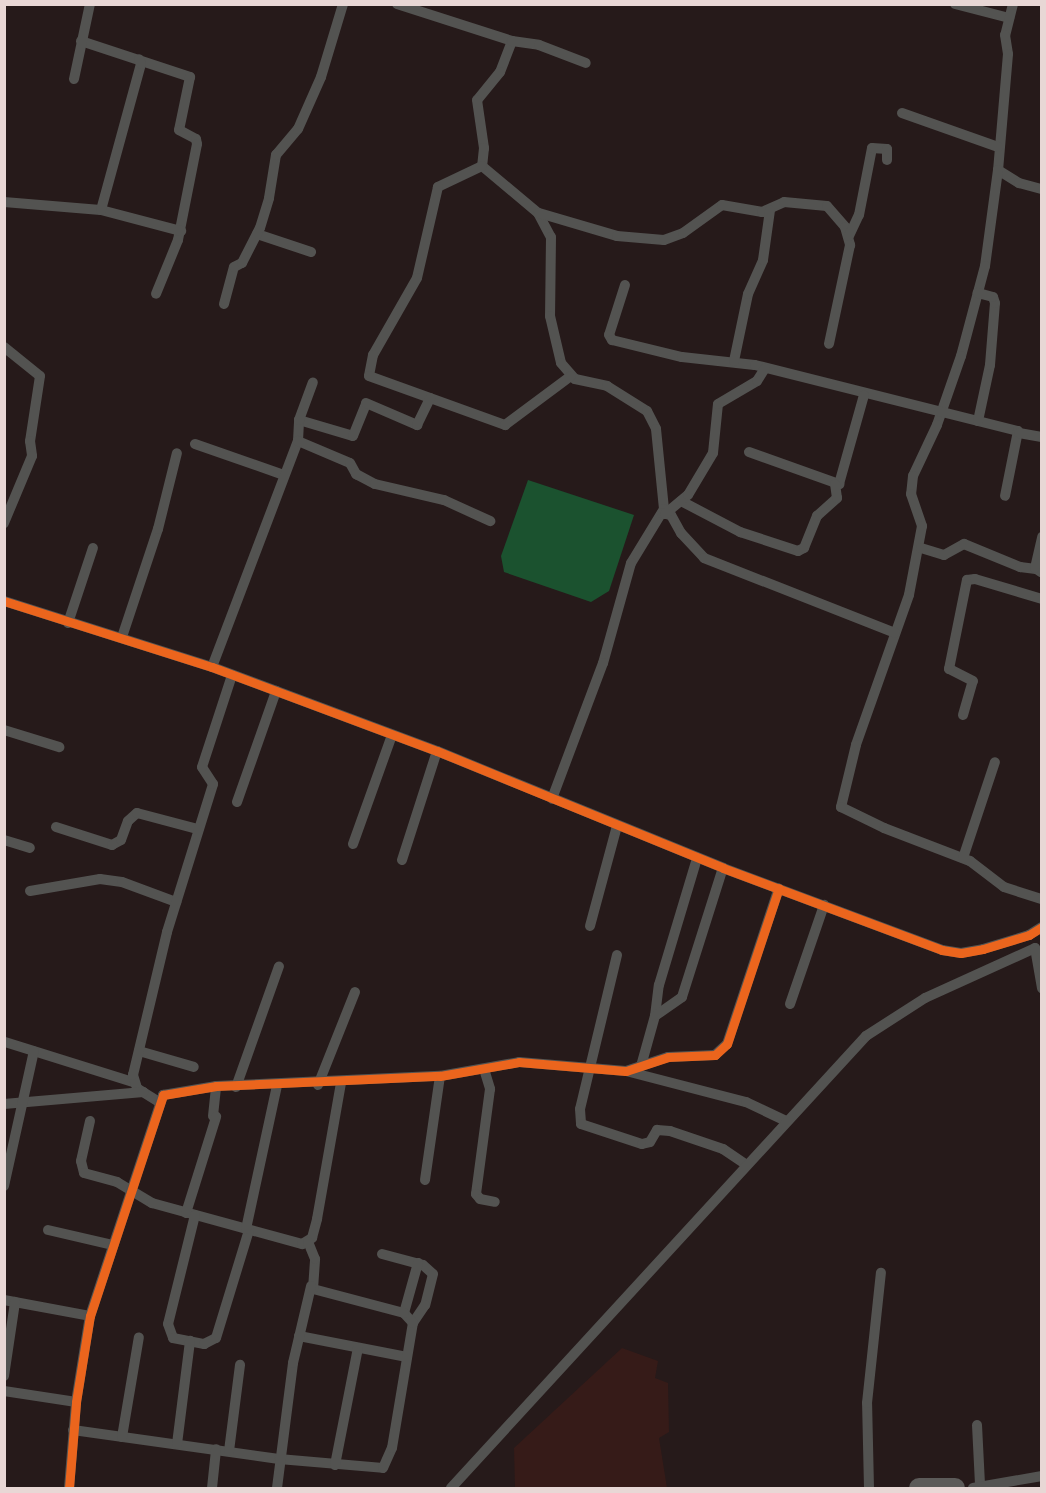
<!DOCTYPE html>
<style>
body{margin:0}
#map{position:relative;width:1046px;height:1493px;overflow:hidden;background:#261a1a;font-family:Poppins,sans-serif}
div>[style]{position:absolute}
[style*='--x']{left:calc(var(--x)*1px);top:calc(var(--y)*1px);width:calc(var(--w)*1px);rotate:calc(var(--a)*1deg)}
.built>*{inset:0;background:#361b18}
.water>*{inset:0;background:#1b522f}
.street>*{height:10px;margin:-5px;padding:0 5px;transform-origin:5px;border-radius:5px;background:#535351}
.highway>*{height:20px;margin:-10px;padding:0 10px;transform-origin:10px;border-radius:10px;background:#5c5b59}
.cycleway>*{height:9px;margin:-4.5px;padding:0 4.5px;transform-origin:4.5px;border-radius:4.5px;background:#eb651d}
span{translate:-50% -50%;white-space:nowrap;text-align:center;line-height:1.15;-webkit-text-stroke:6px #220d0b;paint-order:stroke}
.frame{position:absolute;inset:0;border:6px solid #e8d7d5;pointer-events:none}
</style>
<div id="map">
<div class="built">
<div style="clip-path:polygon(622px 1348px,658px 1361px,655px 1378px,668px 1383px,669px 1432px,659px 1438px,667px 1488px,515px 1488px,514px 1448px)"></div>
</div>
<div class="water">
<div style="clip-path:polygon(528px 480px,634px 515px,609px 591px,591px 602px,504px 572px,501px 556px)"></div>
</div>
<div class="street">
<div style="--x:397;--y:4;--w:121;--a:17.8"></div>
<div style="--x:512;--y:41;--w:33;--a:111"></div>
<div style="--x:500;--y:72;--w:36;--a:129"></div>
<div style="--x:477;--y:100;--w:49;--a:81.7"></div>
<div style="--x:484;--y:148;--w:18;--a:96"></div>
<div style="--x:482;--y:166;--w:73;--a:40"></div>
<div style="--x:538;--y:213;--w:27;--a:62"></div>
<div style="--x:551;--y:237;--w:79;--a:90.7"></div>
<div style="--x:550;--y:316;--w:48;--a:76.8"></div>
<div style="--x:561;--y:363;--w:21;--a:49"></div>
<div style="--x:575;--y:379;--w:33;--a:12"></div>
<div style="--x:607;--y:386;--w:47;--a:32"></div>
<div style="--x:647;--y:411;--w:20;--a:63"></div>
<div style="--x:656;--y:429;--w:80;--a:84.3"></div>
<div style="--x:664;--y:509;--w:63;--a:121.4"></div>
<div style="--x:631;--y:563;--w:104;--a:105.6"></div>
<div style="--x:603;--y:663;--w:145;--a:110.6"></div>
<div style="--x:955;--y:4;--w:56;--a:14.5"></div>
<div style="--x:1013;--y:4;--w:32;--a:104"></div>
<div style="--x:1005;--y:35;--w:19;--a:81"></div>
<div style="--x:1008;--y:54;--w:116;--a:94.9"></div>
<div style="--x:998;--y:170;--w:25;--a:32"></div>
<div style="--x:1019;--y:183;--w:24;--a:15"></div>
<div style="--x:81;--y:41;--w:115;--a:18.3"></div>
<div style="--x:190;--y:77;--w:54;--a:101.7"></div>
<div style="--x:179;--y:130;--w:19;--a:28"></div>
<div style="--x:196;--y:139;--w:5;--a:79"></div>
<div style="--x:197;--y:144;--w:98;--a:101.2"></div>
<div style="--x:178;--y:240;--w:58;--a:112.2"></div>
<div style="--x:512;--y:41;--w:27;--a:8"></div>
<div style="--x:539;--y:45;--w:50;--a:21"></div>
<div style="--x:74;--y:79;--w:77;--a:-78"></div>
<div style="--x:902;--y:113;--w:102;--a:19.5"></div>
<div style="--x:482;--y:166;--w:49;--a:154.5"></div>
<div style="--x:438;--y:187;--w:93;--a:103"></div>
<div style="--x:417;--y:278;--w:89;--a:119.7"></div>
<div style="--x:373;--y:355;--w:21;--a:101"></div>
<div style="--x:369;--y:376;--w:145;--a:19.8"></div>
<div style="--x:505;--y:425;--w:82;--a:-36.6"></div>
<div style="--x:998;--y:170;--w:97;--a:97.7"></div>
<div style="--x:985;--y:266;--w:93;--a:104.9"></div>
<div style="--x:961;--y:356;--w:73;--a:109.2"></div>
<div style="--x:937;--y:425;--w:56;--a:115.2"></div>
<div style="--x:913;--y:476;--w:18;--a:96"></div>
<div style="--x:911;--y:494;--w:34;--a:71"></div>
<div style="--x:922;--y:526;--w:70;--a:100.7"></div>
<div style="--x:909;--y:595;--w:159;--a:109.5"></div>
<div style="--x:856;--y:745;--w:64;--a:103.6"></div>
<div style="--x:841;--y:807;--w:48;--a:26"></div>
<div style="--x:884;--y:828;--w:92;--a:21"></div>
<div style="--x:970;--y:861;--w:43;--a:37.4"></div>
<div style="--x:1004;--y:887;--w:40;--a:18"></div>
<div style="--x:4;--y:202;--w:97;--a:4.7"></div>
<div style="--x:101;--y:210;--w:83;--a:14.7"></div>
<div style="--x:101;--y:210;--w:151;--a:-74.7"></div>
<div style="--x:141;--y:64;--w:5;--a:-112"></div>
<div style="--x:539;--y:213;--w:81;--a:16.4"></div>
<div style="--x:617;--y:236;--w:47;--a:4.9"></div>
<div style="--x:664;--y:240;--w:20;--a:-20"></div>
<div style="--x:683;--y:233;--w:48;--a:-35.7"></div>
<div style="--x:722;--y:205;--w:41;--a:9.9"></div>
<div style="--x:762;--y:212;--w:24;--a:-24"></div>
<div style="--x:784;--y:202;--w:43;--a:5.3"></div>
<div style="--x:827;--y:206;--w:28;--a:49"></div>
<div style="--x:845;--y:227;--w:19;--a:74"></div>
<div style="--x:850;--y:245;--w:101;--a:102"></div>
<div style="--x:257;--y:234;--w:57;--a:18.4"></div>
<div style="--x:849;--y:236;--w:23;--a:-65"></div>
<div style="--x:859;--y:215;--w:68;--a:-79"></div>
<div style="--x:872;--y:148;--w:15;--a:4"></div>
<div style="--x:887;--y:149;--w:11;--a:90"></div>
<div style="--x:625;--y:285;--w:52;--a:107.7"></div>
<div style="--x:609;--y:335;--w:6;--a:59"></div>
<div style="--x:612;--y:340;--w:72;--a:13.7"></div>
<div style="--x:682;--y:357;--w:73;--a:6.3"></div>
<div style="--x:755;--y:365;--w:271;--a:14.1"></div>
<div style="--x:1018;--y:431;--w:66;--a:101.3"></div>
<div style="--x:224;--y:304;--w:38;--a:-75"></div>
<div style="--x:234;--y:267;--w:9;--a:-27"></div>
<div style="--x:242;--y:263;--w:39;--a:-63"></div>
<div style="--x:260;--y:228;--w:31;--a:-73"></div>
<div style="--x:269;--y:198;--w:44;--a:-80.8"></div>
<div style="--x:276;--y:155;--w:34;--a:-50"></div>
<div style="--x:298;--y:129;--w:57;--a:-66.1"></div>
<div style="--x:321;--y:77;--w:76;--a:-73.2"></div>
<div style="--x:4;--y:347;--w:46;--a:38.9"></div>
<div style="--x:40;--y:376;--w:66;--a:98.7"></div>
<div style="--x:30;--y:441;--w:15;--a:82"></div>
<div style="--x:32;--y:456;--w:73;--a:112.7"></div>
<div style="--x:734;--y:361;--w:68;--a:-78.2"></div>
<div style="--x:748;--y:294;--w:37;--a:-66"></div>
<div style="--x:763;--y:260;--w:50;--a:-82"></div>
<div style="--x:299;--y:420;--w:56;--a:16.5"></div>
<div style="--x:353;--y:436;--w:35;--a:-68"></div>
<div style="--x:366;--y:403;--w:56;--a:23.3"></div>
<div style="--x:417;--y:425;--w:30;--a:-64"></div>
<div style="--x:978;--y:421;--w:57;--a:-77.9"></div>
<div style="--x:990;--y:365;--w:62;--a:-85.4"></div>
<div style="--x:995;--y:303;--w:6;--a:-108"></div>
<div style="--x:993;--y:297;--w:16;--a:-165"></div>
<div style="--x:1019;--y:433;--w:23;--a:10"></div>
<div style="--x:298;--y:441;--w:21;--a:-87"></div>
<div style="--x:299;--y:420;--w:40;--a:-69.8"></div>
<div style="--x:195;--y:444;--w:94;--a:19.2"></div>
<div style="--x:749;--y:452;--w:96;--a:19.6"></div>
<div style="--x:839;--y:484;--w:92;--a:-74.3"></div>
<div style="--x:681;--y:501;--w:67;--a:27.7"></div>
<div style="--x:740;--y:532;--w:61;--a:18.1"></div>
<div style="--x:798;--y:551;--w:7;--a:-27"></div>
<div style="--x:804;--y:548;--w:35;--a:-68"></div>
<div style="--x:817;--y:516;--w:27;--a:-42"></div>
<div style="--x:837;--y:498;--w:14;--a:-98"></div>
<div style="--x:662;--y:513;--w:9;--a:13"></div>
<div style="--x:671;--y:515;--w:21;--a:61"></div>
<div style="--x:681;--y:533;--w:34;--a:47"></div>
<div style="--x:704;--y:558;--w:205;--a:21.4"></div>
<div style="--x:665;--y:514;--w:30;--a:-40"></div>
<div style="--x:688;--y:495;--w:49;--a:-59.2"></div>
<div style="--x:713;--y:453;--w:49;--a:-84.2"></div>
<div style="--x:718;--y:404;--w:45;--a:-30.5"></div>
<div style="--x:757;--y:381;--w:15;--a:-58"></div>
<div style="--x:921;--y:548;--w:24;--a:17"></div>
<div style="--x:944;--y:555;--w:23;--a:-29"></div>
<div style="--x:964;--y:544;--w:61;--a:22.3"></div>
<div style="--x:1020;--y:567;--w:16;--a:7"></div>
<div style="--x:1041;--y:572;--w:7;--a:-146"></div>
<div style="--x:1035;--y:568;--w:32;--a:-77"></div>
<div style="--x:4;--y:601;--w:218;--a:17.6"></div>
<div style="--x:212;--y:667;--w:240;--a:20.5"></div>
<div style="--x:437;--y:751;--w:309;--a:22.2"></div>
<div style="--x:723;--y:868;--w:234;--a:20.5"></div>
<div style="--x:942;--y:950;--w:19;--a:9"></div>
<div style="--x:961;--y:953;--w:22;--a:-10"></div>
<div style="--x:983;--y:949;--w:48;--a:-16.9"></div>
<div style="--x:1029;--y:935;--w:15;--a:-32"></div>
<div style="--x:68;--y:623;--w:79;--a:-71.6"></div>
<div style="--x:122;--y:637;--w:114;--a:-71.6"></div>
<div style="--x:158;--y:529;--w:78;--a:-76"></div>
<div style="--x:212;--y:667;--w:242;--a:-69.2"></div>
<div style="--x:298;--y:441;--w:56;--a:22.9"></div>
<div style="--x:350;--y:463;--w:13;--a:61"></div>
<div style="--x:356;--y:474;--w:21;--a:28"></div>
<div style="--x:375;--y:484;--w:71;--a:13.1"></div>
<div style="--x:444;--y:500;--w:51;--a:24.5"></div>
<div style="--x:963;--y:715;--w:35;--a:-74"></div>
<div style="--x:973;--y:681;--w:27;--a:-153"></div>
<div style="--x:949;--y:669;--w:91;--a:-78.6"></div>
<div style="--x:967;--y:580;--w:8;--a:-7"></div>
<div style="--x:975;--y:579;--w:70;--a:16.6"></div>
<div style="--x:4;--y:730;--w:58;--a:17.2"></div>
<div style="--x:237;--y:802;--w:118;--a:-70.6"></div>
<div style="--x:56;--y:827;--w:59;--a:17.8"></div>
<div style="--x:112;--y:845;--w:10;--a:-29"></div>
<div style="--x:121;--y:840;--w:20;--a:-70"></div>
<div style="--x:128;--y:821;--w:12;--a:-42"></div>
<div style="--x:137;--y:813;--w:62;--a:14.9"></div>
<div style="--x:4;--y:840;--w:27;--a:17"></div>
<div style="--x:353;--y:844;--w:116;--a:-70.3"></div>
<div style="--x:963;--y:858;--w:101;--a:-71.6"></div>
<div style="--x:402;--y:860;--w:114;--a:-72.2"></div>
<div style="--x:30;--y:891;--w:71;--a:-9.7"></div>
<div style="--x:100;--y:879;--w:22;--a:8"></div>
<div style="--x:122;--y:882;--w:58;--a:20.3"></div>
<div style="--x:590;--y:926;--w:104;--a:-74.9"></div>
<div style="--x:617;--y:955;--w:158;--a:103.5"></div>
<div style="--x:580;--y:1109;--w:15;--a:86"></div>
<div style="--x:581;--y:1124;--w:64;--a:18.2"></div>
<div style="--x:642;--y:1144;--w:8;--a:-14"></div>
<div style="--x:650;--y:1142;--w:14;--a:-60"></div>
<div style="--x:657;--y:1130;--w:13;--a:4"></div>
<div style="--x:670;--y:1131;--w:56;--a:18.8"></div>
<div style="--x:723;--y:1149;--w:27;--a:34"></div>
<div style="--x:790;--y:1004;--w:105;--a:-71"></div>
<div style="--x:655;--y:1016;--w:31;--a:-83"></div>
<div style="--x:659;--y:985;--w:133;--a:-73.3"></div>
<div style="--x:5;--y:1042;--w:134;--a:17.4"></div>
<div style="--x:139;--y:1051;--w:57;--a:16.2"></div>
<div style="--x:641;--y:1066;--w:52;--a:-74.4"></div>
<div style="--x:655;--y:1016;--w:33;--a:-35"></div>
<div style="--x:682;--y:997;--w:135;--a:-72.4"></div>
<div style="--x:484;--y:1069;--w:21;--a:73"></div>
<div style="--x:490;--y:1089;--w:106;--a:97.6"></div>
<div style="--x:476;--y:1194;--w:6;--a:51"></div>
<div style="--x:480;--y:1199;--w:15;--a:11"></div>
<div style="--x:626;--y:1071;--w:124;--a:14.5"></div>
<div style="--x:746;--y:1102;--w:44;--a:25.4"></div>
<div style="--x:318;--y:1085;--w:100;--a:-68.3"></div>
<div style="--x:236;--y:1087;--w:128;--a:-70.4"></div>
<div style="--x:159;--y:1102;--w:26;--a:-148"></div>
<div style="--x:137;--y:1088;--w:14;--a:-107"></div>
<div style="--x:133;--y:1075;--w:147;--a:-76.6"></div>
<div style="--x:167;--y:932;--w:155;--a:-72.7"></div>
<div style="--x:213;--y:784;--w:20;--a:-123"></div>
<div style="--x:202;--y:767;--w:97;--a:-71.9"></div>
<div style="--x:4;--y:1104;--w:140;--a:-4.9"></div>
<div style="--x:213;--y:1116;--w:30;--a:-84"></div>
<div style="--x:90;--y:1121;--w:41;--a:102.7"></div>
<div style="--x:81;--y:1161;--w:12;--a:76"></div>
<div style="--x:84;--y:1173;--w:34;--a:15"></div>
<div style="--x:117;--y:1182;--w:41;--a:31"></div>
<div style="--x:152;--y:1203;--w:156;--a:15.3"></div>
<div style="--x:302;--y:1244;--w:12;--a:-31"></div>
<div style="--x:312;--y:1238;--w:20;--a:-75"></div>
<div style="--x:317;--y:1219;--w:138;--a:-80"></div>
<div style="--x:425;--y:1180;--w:105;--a:-81.8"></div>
<div style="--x:4;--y:1186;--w:138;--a:-77.5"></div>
<div style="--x:186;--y:1213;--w:101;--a:-72.6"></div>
<div style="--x:195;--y:1215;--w:112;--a:103.9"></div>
<div style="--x:168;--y:1324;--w:15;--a:70"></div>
<div style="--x:173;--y:1338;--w:32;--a:11"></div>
<div style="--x:204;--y:1344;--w:13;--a:-27"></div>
<div style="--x:216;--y:1338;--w:113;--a:-73"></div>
<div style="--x:246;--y:1229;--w:146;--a:-77.8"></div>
<div style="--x:48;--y:1230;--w:67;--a:13"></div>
<div style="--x:382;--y:1254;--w:42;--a:15"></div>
<div style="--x:423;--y:1265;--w:13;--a:42"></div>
<div style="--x:433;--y:1274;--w:32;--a:104"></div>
<div style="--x:425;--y:1305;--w:22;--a:124"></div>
<div style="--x:4;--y:1300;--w:87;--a:10.5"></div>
<div style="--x:404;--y:1313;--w:52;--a:-74.4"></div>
<div style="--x:299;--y:1336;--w:110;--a:11"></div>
<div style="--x:4;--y:1376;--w:75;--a:-81.5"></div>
<div style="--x:4;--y:1391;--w:73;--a:8.7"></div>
<div style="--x:977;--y:1425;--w:60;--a:87.1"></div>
<div style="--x:73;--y:1430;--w:208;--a:8"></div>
<div style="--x:279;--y:1459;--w:104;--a:4.9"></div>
<div style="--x:383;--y:1468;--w:22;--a:-66"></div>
<div style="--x:392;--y:1448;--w:127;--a:-80.5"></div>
<div style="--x:413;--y:1323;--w:13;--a:-132"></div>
<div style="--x:404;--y:1313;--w:94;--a:-165.2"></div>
<div style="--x:313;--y:1289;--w:30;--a:-86"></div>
<div style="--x:315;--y:1259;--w:18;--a:-112"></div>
<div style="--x:122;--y:1437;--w:101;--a:-80.4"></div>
<div style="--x:177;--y:1444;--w:104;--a:-82.8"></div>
<div style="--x:229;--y:1451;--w:87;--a:-82.7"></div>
<div style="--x:335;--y:1465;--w:119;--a:-78.9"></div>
<div style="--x:69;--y:1488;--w:86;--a:-85.3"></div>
<div style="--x:76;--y:1402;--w:87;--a:-80.8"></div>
<div style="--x:90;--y:1316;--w:233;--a:-71.7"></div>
<div style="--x:163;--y:1095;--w:54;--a:-9.6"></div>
<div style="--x:216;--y:1086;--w:224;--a:-2.6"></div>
<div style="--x:440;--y:1076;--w:80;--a:-10"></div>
<div style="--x:519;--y:1062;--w:107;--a:4.8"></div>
<div style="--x:626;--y:1071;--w:44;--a:-18.4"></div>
<div style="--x:668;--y:1057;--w:47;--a:-2.4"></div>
<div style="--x:715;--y:1055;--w:16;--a:-43"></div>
<div style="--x:727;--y:1044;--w:164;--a:-71.6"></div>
<div style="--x:212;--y:1488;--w:39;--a:-84"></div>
<div style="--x:277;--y:1488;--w:126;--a:-82.7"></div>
<div style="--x:293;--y:1363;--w:79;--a:-76.8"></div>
<div style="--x:451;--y:1488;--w:614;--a:-47.44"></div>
<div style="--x:866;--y:1036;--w:70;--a:-32.8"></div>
<div style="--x:925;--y:998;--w:121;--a:-24.4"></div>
<div style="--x:1035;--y:948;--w:41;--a:80.1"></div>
<div style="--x:869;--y:1488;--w:85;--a:-91.3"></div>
<div style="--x:867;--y:1403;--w:131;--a:-83.9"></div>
<div style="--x:973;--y:1488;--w:70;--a:-9.9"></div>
</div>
<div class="highway">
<div style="--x:919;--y:1488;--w:36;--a:0"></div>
</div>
<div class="cycleway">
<div style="--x:4;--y:601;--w:218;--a:17.6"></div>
<div style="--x:212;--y:667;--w:240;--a:20.5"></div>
<div style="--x:437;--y:751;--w:309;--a:22.2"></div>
<div style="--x:723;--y:868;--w:234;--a:20.5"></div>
<div style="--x:942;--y:950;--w:19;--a:9"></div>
<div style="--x:961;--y:953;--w:22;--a:-10"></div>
<div style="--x:983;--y:949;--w:48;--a:-16.9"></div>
<div style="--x:1029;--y:935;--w:15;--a:-32"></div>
<div style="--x:69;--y:1488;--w:86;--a:-85.3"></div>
<div style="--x:76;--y:1402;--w:87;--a:-80.8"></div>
<div style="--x:90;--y:1316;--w:233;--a:-71.7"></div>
<div style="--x:163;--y:1095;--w:54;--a:-9.6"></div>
<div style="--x:216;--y:1086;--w:224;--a:-2.6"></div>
<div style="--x:440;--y:1076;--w:80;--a:-10"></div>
<div style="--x:519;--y:1062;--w:107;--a:4.8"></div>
<div style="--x:626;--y:1071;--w:44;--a:-18.4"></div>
<div style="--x:668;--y:1057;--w:47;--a:-2.4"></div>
<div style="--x:715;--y:1055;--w:16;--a:-43"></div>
<div style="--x:727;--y:1044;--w:164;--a:-71.6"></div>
</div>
<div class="frame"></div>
</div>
